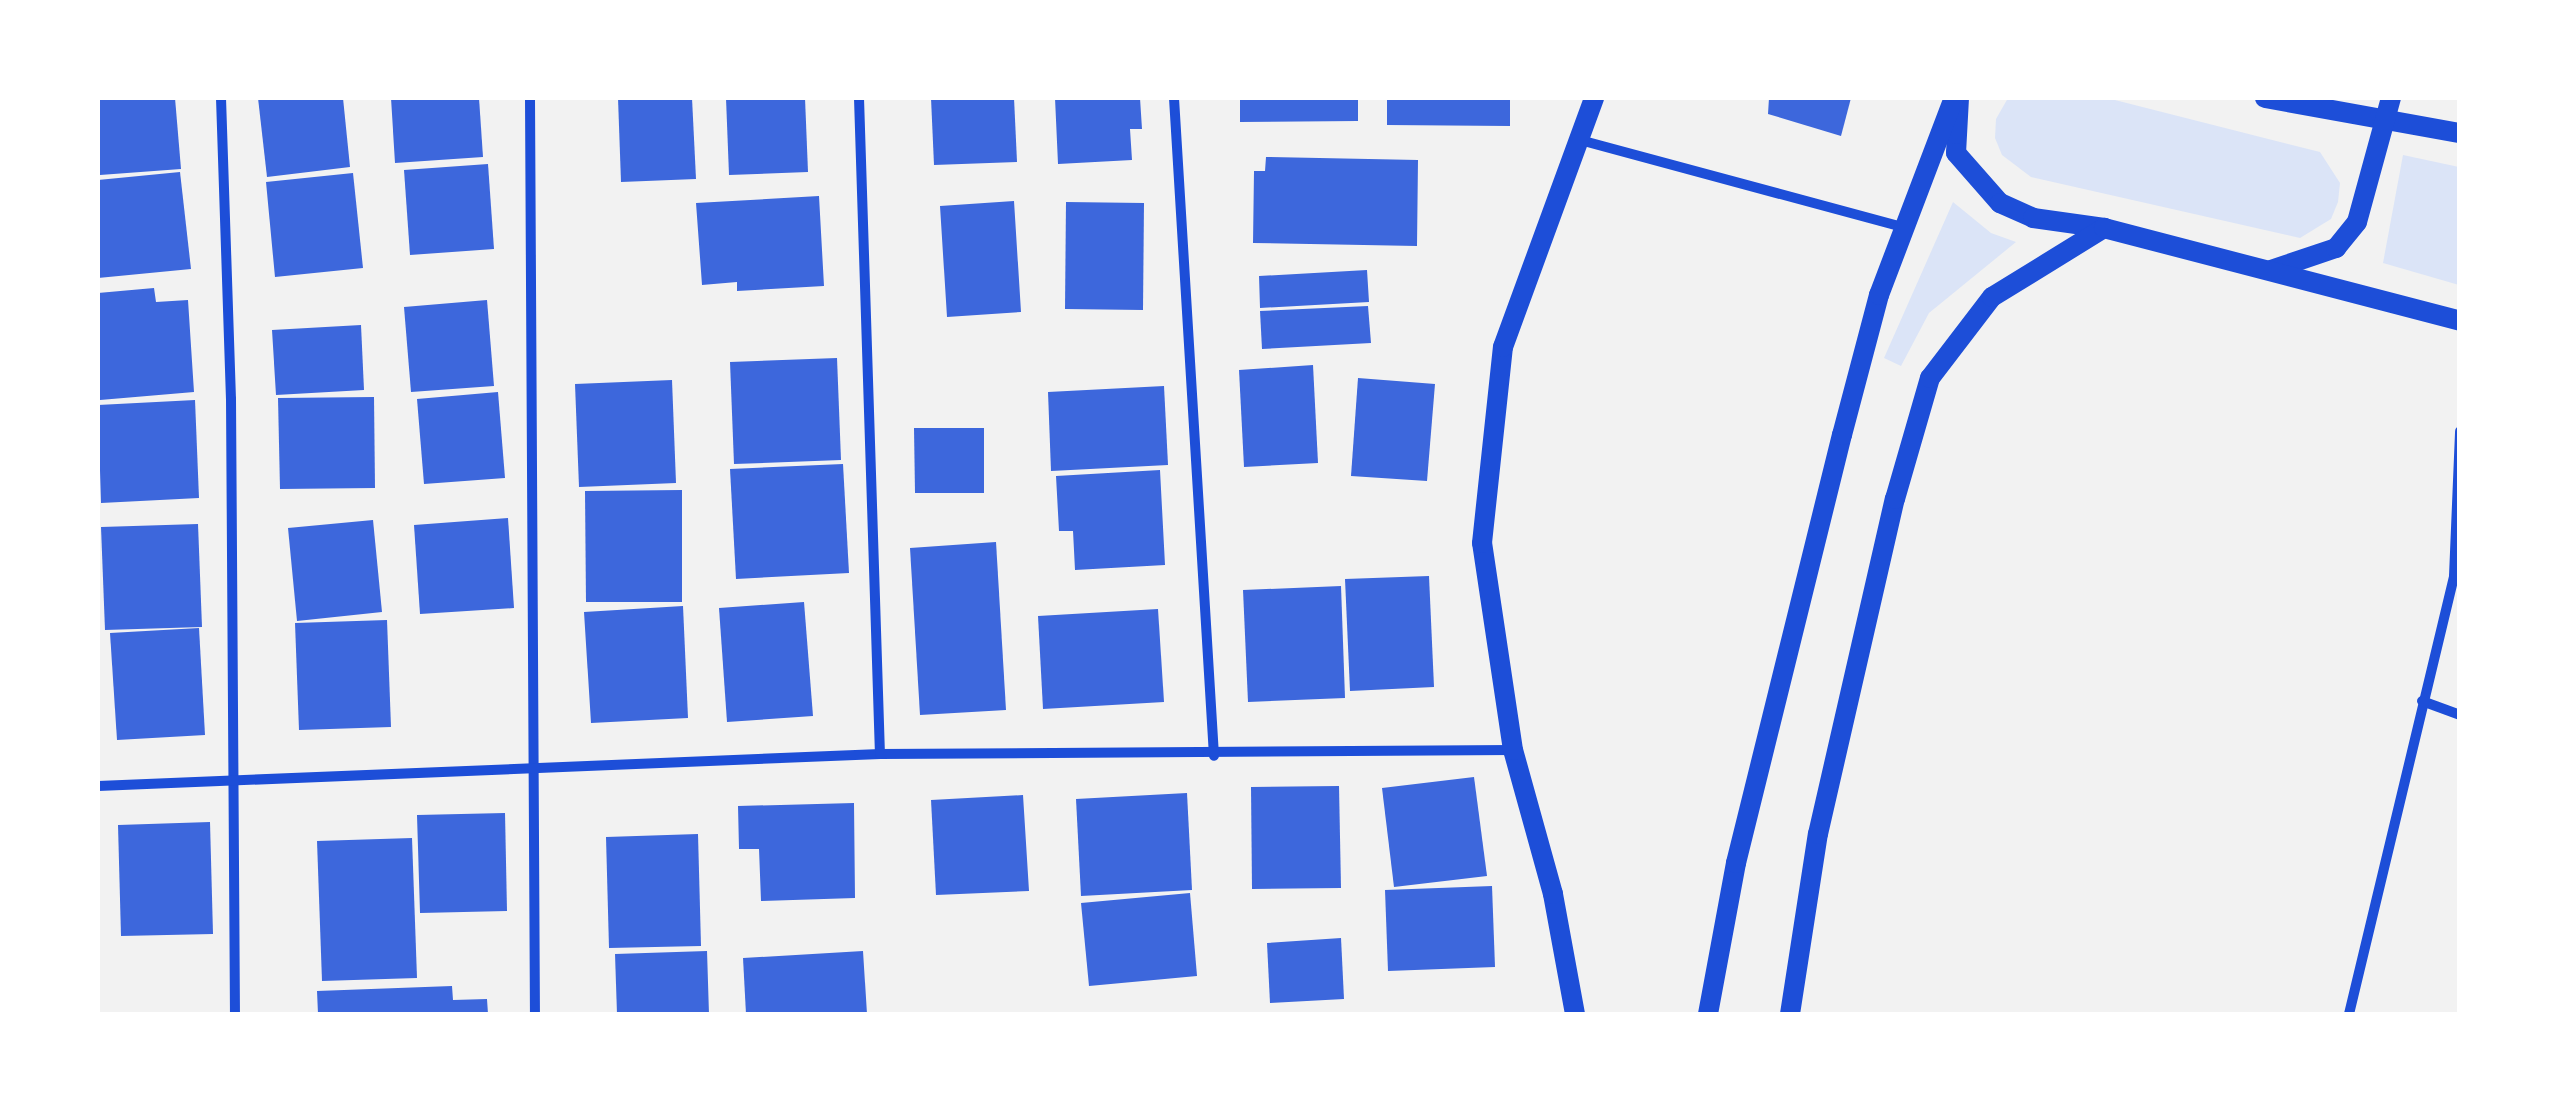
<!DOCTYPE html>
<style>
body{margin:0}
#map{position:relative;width:2557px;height:1112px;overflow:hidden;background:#f2f2f2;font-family:"Nunito Sans",sans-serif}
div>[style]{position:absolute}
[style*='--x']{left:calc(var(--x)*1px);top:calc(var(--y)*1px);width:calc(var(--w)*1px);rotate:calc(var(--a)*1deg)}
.green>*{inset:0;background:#dbe4f7}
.building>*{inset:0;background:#3d67dc}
.minor>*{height:10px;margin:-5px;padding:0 5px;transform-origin:5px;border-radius:5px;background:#1d4ed8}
.secondary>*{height:20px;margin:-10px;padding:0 10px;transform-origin:10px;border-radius:10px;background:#1d4ed8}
span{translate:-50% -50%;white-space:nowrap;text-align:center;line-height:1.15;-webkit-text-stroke:8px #fff;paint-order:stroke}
.frame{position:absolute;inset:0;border:100px solid #fff;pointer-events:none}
</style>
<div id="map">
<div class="green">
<div style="clip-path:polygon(2008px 98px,2107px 98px,2320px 152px,2340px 183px,2338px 202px,2331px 219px,2300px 238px,2031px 177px,2002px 155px,1995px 138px,1996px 119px)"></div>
<div style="clip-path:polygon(2403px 155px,2459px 167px,2459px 285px,2383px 263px)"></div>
<div style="clip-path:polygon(1953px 202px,1991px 233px,2016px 242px,1929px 313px,1901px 366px,1884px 358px)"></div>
</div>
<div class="building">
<div style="clip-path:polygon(98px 98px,175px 98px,181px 169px,100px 175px)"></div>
<div style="clip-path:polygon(258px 98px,343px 98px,350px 167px,267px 177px)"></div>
<div style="clip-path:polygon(391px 98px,479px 98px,483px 157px,395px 163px)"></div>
<div style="clip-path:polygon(618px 98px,692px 98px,696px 179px,621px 182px)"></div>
<div style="clip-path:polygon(726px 98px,805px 98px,808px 172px,729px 175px)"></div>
<div style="clip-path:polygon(931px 98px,1014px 98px,1017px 162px,934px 165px)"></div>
<div style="clip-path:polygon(1055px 98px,1140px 98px,1142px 129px,1130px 129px,1132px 160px,1058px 164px)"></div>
<div style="clip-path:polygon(1240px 98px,1358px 98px,1358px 121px,1240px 122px)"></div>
<div style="clip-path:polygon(1387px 98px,1510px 98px,1510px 126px,1387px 125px)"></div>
<div style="clip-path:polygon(1769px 98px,1851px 98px,1841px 136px,1768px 114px)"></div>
<div style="clip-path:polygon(1266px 157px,1418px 160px,1417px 246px,1253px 243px,1254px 171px,1265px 171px)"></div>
<div style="clip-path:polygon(488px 164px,494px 249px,410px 255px,404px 170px)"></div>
<div style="clip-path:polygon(180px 172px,191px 269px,98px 278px,98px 180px)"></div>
<div style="clip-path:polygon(353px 173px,363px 268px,275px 277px,266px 182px)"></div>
<div style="clip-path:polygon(819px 196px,824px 286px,737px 291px,737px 282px,702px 285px,696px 203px)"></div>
<div style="clip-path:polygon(1014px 201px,1021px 312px,947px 317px,940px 206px)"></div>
<div style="clip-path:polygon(1066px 202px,1144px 203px,1143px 310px,1065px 309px)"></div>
<div style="clip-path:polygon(1367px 270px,1369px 302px,1260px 308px,1259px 276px)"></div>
<div style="clip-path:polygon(154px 288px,156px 302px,188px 300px,194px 392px,100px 400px,98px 293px)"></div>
<div style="clip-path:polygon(487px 300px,494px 386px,411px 392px,404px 307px)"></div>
<div style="clip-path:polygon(1368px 306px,1371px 343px,1262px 349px,1260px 311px)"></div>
<div style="clip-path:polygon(361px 325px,364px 390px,276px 395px,272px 330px)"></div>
<div style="clip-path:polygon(837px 358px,841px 460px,734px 464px,730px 362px)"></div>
<div style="clip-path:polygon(1313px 365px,1318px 463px,1244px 467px,1239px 370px)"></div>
<div style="clip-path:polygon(1358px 378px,1435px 384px,1427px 481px,1351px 476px)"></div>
<div style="clip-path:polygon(672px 380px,676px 483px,579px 487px,575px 384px)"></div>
<div style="clip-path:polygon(1164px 386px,1168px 465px,1051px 471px,1048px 392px)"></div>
<div style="clip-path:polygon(498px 392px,505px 478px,424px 484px,417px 399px)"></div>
<div style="clip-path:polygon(374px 397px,375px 488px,280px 489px,278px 398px)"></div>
<div style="clip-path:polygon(195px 400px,199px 498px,101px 503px,98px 405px)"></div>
<div style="clip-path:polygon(914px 428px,984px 428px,984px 493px,915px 493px)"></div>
<div style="clip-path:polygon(843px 464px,849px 573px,736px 579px,730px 469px)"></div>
<div style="clip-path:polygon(1160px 470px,1165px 565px,1075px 570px,1073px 531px,1059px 531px,1056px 476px)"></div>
<div style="clip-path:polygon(682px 490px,682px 602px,586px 602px,585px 491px)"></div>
<div style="clip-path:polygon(508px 518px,514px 608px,420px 614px,414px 525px)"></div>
<div style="clip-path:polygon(373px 520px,382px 612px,297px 621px,288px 528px)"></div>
<div style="clip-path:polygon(198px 524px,202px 627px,105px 630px,101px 527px)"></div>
<div style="clip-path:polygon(996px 542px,1006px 710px,920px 715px,910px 548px)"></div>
<div style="clip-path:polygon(1429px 576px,1434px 687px,1350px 691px,1345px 579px)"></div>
<div style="clip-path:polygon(1341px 586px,1345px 698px,1248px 702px,1243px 590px)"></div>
<div style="clip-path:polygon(804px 602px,813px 716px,727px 722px,719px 608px)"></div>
<div style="clip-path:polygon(683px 606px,688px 718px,591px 723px,584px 612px)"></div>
<div style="clip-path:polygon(1158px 609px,1164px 702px,1043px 709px,1038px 616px)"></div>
<div style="clip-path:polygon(387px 620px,391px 727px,299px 730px,295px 623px)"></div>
<div style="clip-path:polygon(199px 628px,205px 735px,117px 740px,110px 633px)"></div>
<div style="clip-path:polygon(1474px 777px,1487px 876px,1394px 887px,1382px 788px)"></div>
<div style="clip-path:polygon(1339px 786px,1341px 888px,1252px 889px,1251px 787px)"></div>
<div style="clip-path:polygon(1187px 793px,1192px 890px,1081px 896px,1076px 799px)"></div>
<div style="clip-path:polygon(1023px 795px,1029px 891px,936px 895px,931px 800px)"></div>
<div style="clip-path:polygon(854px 803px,855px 898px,761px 901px,759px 849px,739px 849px,738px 806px)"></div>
<div style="clip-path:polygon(505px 813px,507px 911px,420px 913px,417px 815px)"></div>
<div style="clip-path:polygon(210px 822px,213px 934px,121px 936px,118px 825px)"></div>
<div style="clip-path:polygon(698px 834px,701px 946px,609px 948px,606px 837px)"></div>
<div style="clip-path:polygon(412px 838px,417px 978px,322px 981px,317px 841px)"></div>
<div style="clip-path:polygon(1492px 886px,1495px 967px,1388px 971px,1385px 890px)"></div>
<div style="clip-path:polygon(1190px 893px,1197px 976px,1089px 986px,1081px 903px)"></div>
<div style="clip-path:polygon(1341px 938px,1344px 999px,1270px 1003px,1267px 943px)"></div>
<div style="clip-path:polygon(707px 951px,709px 1014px,617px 1014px,615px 954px)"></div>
<div style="clip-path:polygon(863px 951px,867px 1014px,746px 1014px,743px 958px)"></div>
<div style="clip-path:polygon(452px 986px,453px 1000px,487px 999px,488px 1014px,318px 1014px,317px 991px)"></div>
</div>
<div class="minor">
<div style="--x:221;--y:98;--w:301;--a:88.1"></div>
<div style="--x:231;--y:399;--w:615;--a:89.63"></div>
<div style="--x:530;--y:98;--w:916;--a:89.69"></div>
<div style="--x:859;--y:98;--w:656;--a:88.17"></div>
<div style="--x:1174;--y:98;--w:659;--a:86.52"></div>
<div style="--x:1580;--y:140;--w:334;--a:15.1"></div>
<div style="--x:2422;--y:701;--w:40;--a:20.2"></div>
<div style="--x:98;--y:786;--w:783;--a:-2.34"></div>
<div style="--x:880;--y:754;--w:633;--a:-0.36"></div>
<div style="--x:2349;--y:1014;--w:450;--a:-76.5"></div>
<div style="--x:2454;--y:576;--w:145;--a:-87.6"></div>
</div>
<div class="secondary">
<div style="--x:1959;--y:98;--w:55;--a:93.1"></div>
<div style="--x:1956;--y:153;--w:67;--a:48.7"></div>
<div style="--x:2000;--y:203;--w:36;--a:24"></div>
<div style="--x:2033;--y:218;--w:72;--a:8"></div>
<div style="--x:2265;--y:98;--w:198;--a:10.2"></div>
<div style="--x:2271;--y:270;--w:69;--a:-18.7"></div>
<div style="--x:2336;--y:248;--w:33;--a:-51"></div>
<div style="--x:2357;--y:222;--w:129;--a:-74.7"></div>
<div style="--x:1575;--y:1014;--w:122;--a:-100.4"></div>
<div style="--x:1553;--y:894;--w:149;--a:-105.5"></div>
<div style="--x:1513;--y:750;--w:209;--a:-98.5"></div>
<div style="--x:1482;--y:543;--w:197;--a:-83.9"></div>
<div style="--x:1503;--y:347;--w:265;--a:-69.9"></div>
<div style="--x:1708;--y:1014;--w:154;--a:-79.5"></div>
<div style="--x:1736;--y:863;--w:441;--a:-76.1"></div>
<div style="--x:1842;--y:435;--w:145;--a:-75.2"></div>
<div style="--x:1879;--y:295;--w:211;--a:-69.2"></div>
<div style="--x:1790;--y:1014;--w:182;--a:-81.2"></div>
<div style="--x:1818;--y:834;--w:344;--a:-77.1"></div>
<div style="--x:1895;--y:499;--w:126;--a:-73.9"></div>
<div style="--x:1930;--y:378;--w:102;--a:-52.6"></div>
<div style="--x:1992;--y:297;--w:132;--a:-31.6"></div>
<div style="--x:2104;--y:228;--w:368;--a:14.6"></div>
</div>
<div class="frame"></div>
</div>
